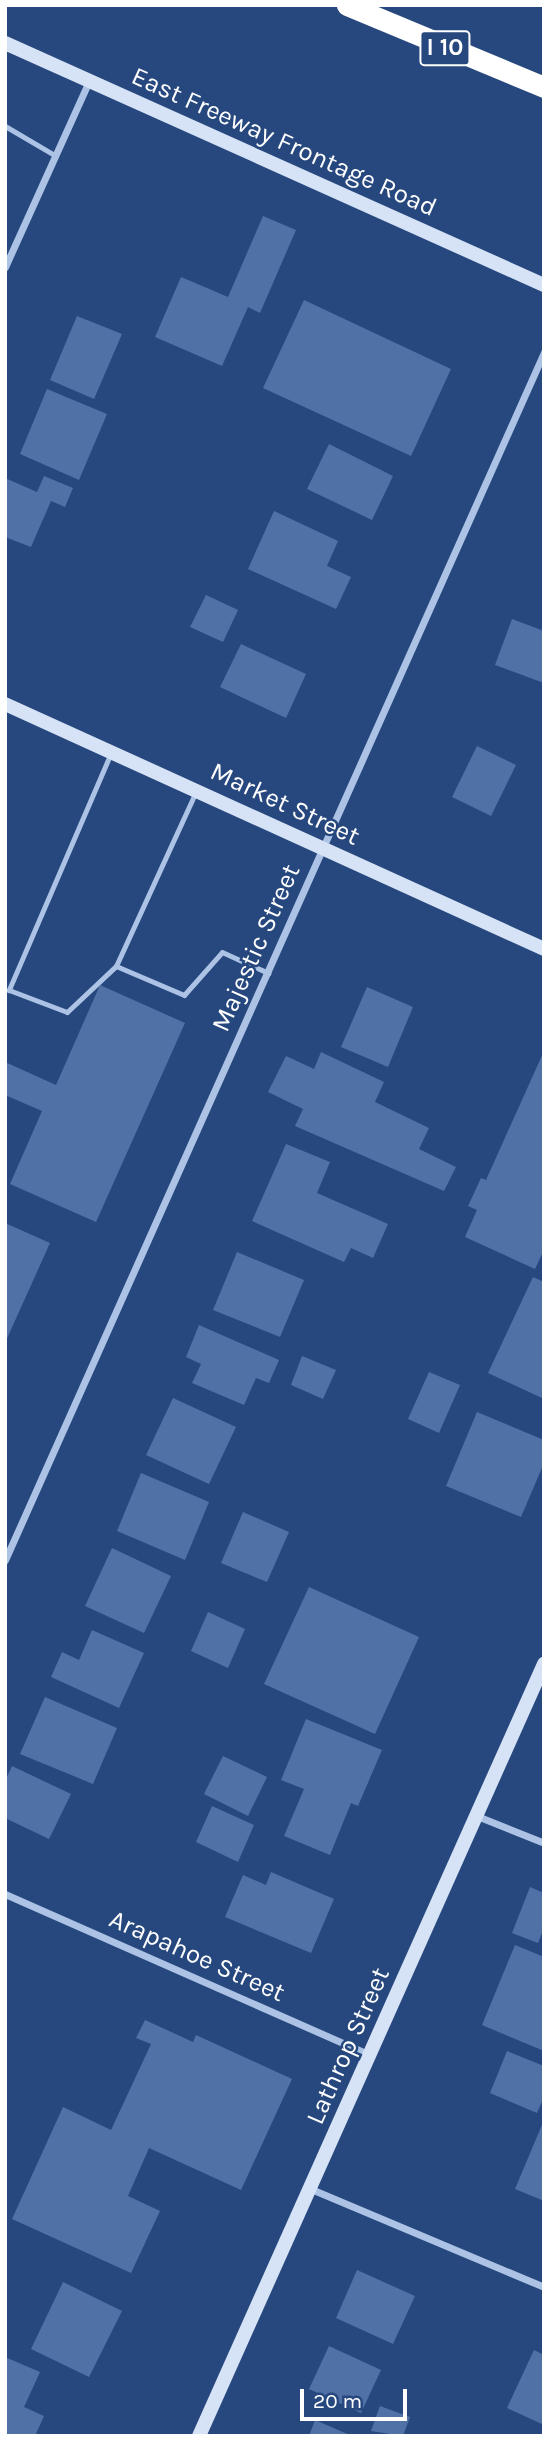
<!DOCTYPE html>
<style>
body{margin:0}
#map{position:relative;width:549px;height:2441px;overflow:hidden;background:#27487e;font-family:Karla,sans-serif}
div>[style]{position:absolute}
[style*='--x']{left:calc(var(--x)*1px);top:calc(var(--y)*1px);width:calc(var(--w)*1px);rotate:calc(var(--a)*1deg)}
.building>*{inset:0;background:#4f71a6}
.lane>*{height:5px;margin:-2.5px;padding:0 2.5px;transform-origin:2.5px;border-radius:2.5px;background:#adc3e5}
.street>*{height:7px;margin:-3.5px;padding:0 3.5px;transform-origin:3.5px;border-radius:3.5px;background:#adc3e5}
.secondary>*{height:14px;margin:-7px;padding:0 7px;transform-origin:7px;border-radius:7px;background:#d6e2f5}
.highway>*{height:21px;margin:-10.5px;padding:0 10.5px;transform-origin:10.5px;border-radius:10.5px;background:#fff}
span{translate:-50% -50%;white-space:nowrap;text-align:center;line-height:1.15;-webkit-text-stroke:5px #27487e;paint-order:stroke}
.shield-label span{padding:2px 5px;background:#27487e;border:2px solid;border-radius:5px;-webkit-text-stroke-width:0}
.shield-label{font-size:24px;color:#fff;font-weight:700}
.street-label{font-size:26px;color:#fff}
.frame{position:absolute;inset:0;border:7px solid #fff;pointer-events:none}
.scale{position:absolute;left:300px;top:2389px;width:107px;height:32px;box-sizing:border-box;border:4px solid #fff;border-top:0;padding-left:9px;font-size:21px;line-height:24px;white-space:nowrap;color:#fff;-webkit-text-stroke:5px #27487e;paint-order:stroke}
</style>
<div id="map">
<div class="building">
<div style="clip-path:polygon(263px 216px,296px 230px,260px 313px,248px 307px,222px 366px,155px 337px,181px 277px,228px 297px)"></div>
<div style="clip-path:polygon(304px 300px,451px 369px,411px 456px,263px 388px)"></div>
<div style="clip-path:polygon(77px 316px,122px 334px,94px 399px,50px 380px)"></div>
<div style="clip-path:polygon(47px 389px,107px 414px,79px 480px,20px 454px)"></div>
<div style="clip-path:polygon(329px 444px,393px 476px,372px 520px,307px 489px)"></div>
<div style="clip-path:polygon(44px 476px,73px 488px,65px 507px,51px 501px,31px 547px,5px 537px,5px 478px,37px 492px)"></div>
<div style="clip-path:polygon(274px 511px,338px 541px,327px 566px,351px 577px,336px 609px,248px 569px)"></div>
<div style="clip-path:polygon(206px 595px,238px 610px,223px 642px,190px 627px)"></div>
<div style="clip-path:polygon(512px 619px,544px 631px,544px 683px,495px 665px)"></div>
<div style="clip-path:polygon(241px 644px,306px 674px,286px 718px,220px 687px)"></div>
<div style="clip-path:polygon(477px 746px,516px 765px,491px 816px,452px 797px)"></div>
<div style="clip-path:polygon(100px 985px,185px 1023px,96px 1222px,10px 1184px,42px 1111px,5px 1095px,5px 1062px,56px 1085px)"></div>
<div style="clip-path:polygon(367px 987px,413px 1007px,388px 1067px,341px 1047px)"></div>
<div style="clip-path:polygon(544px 1051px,544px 1250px,535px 1269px,465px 1237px,477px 1210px,468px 1206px,481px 1178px,486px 1180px)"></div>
<div style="clip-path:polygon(321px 1052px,384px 1082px,375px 1102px,429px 1128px,419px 1149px,456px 1167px,444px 1191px,295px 1126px,303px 1109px,268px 1092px,286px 1056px,314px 1069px)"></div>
<div style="clip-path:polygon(286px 1144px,330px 1162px,317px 1193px,388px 1224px,373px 1258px,351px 1248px,344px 1262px,252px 1221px)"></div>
<div style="clip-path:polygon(5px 1223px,50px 1243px,5px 1343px)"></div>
<div style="clip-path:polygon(237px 1252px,304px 1280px,280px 1337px,213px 1310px)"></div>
<div style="clip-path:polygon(533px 1277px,544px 1282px,544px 1399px,488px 1373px)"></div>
<div style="clip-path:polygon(199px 1325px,279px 1360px,269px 1383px,256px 1378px,244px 1405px,192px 1383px,201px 1364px,186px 1357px)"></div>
<div style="clip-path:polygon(302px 1356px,336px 1370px,323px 1399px,291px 1385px)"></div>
<div style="clip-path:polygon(429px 1372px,460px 1385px,439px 1433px,408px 1419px)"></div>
<div style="clip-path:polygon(173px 1398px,236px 1427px,209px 1484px,146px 1455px)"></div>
<div style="clip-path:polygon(477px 1412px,544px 1440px,544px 1463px,521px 1517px,446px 1486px)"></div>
<div style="clip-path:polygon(141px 1473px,209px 1502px,185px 1560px,117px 1531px)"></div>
<div style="clip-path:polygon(243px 1512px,289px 1532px,267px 1582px,221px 1563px)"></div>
<div style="clip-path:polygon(112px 1548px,171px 1576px,144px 1633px,85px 1606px)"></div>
<div style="clip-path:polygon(309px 1587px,419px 1637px,375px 1734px,264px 1684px)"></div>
<div style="clip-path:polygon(208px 1612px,245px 1629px,228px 1668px,191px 1651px)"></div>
<div style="clip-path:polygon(92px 1630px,144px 1653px,119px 1708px,51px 1677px,62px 1652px,79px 1660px)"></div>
<div style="clip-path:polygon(45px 1697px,117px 1728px,93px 1784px,20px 1754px)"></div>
<div style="clip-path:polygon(306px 1719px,382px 1750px,358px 1806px,351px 1803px,330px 1855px,284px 1836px,304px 1789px,281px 1780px)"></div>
<div style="clip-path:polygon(223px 1756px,267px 1777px,248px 1816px,204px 1794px)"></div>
<div style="clip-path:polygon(12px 1766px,71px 1794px,49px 1839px,5px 1818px,5px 1781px)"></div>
<div style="clip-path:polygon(212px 1806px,254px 1825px,238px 1862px,196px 1842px)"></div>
<div style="clip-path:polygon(271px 1872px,334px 1899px,311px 1953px,225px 1917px,243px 1875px,266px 1885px)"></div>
<div style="clip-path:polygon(530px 1887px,544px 1893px,544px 1928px,538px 1943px,512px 1933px)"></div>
<div style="clip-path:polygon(515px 1945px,544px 1957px,544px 2051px,482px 2025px)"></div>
<div style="clip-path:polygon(145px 2020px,193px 2042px,196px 2035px,292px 2079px,241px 2190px,149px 2148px,128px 2196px,160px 2211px,131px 2273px,12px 2219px,63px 2107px,111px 2130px,151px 2044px,136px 2038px)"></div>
<div style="clip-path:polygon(507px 2051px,544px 2066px,544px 2097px,537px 2113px,490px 2093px)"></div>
<div style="clip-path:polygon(544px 2120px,544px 2201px,515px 2189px)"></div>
<div style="clip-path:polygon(357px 2270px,415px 2296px,393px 2344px,336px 2318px)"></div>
<div style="clip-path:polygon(63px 2282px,122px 2311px,89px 2377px,31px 2349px)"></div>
<div style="clip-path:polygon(329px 2346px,381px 2370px,361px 2413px,309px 2389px)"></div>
<div style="clip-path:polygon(534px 2350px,544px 2355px,544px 2425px,507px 2408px)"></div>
<div style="clip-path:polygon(5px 2357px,40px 2372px,24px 2407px,44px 2416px,35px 2436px,5px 2436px)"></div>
<div style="clip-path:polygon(380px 2406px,410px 2417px,403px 2436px,371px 2431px)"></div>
<div style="clip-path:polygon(315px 2420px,352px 2436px,309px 2436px)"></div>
</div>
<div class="lane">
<div style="--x:5;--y:126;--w:59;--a:30.5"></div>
<div style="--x:110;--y:755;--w:256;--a:113.3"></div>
<div style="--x:9;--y:990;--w:62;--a:20.8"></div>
<div style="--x:67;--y:1012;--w:67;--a:-43.2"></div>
<div style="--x:116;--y:966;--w:192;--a:-65.4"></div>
<div style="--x:116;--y:966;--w:74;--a:23.1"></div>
<div style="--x:184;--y:995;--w:57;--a:-48.5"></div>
<div style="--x:222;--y:952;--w:51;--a:24.5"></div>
</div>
<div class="street">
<div style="--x:5;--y:267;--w:204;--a:-65.7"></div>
<div style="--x:5;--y:1560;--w:1323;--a:-65.95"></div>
<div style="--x:477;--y:1816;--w:72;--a:21.9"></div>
<div style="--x:5;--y:1894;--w:399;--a:23.8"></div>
<div style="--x:311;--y:2189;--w:253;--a:22.8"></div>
</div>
<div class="secondary">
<div style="--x:5;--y:43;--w:591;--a:24.18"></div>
<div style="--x:5;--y:704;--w:592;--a:24.44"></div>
<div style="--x:199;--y:2436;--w:846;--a:-65.92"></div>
</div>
<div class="highway">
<div style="--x:347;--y:5;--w:213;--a:22.6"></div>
</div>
<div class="shield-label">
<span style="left:445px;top:48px">I 10</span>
</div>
<div class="street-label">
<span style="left:284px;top:142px;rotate:24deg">East Freeway Frontage Road</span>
<span style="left:285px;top:804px;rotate:25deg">Market Street</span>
<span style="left:256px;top:948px;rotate:-66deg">Majestic Street</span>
<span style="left:197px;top:1956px;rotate:24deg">Arapahoe Street</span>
<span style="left:348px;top:2046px;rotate:-66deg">Lathrop Street</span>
</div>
<div class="frame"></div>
<div class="scale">20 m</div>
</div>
